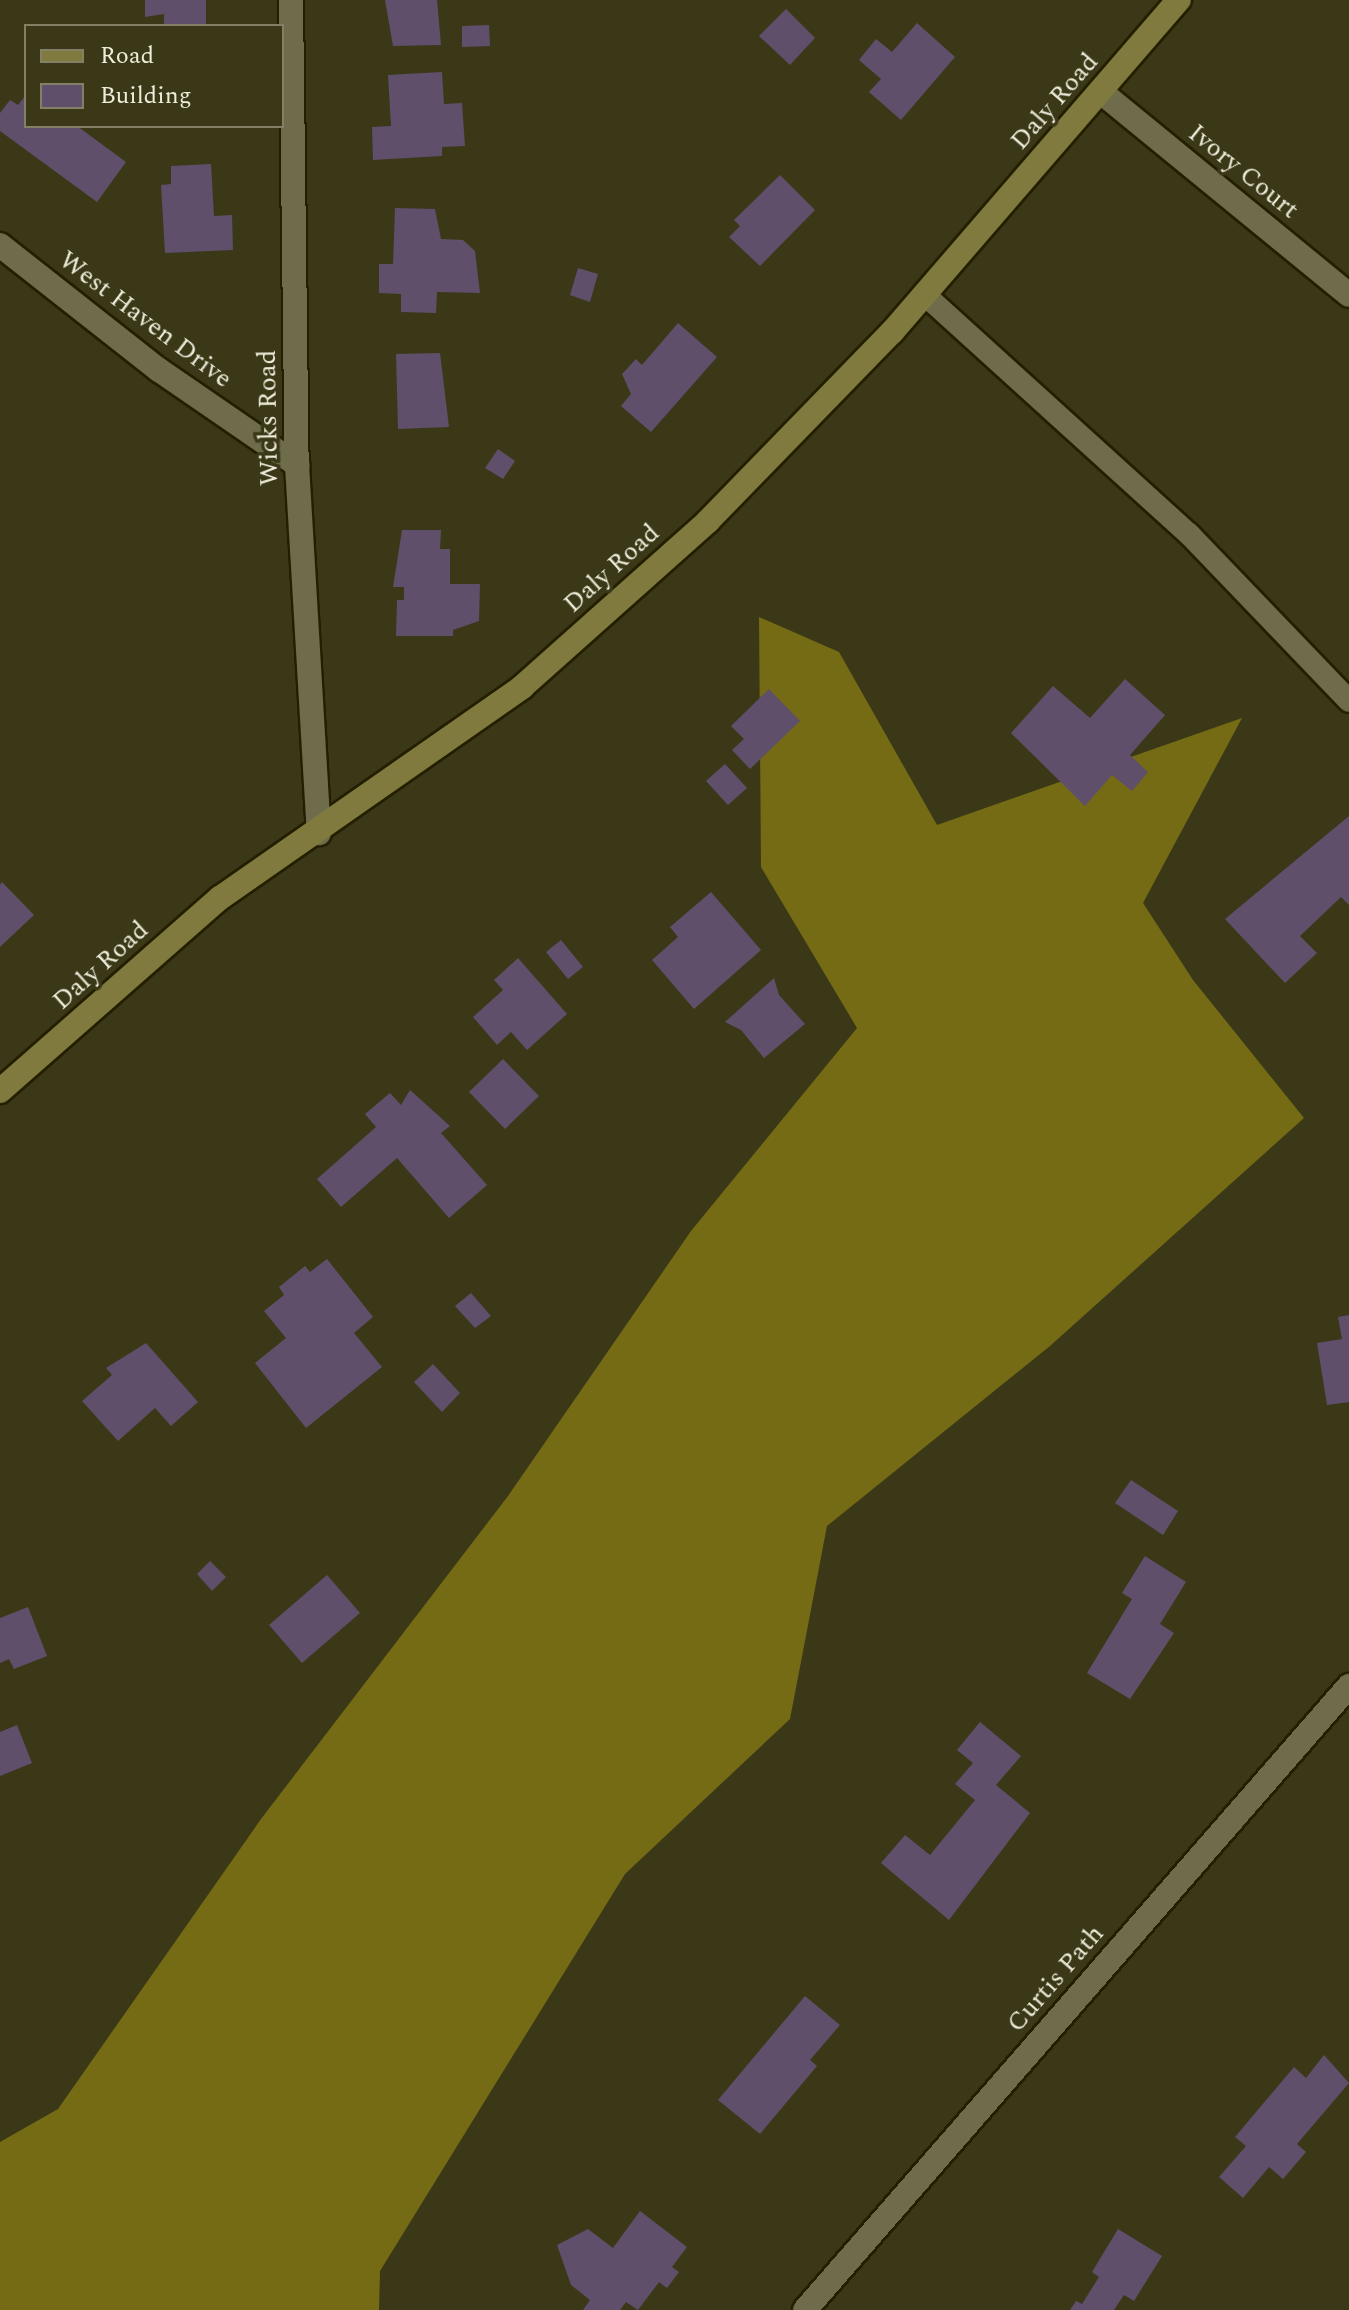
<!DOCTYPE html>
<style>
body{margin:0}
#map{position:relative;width:1349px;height:2310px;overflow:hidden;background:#3b3818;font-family:Spectral,serif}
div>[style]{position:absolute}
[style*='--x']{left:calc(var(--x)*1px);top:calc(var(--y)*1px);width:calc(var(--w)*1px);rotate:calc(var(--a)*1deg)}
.forest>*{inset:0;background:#746b14}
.building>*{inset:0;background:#5f4f6b}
.roads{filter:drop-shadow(2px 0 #231f00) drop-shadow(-2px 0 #231f00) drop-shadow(0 2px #231f00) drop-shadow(0 -2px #231f00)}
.lane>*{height:22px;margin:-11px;padding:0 11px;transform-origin:11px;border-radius:11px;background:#6f6c4b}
.street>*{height:24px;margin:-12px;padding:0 12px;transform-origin:12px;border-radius:12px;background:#6f6c4b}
.secondary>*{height:24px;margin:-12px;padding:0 12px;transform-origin:12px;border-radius:12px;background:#807a3e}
span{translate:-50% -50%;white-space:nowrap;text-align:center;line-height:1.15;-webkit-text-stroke:7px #3b3818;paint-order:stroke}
.street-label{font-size:26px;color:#eeecda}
.legend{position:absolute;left:24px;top:24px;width:260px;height:104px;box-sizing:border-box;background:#3b3818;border:2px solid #838066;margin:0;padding:10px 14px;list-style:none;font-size:24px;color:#eeecda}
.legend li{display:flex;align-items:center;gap:16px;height:40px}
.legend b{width:40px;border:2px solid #838066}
</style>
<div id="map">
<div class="forest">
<div style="clip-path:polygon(759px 617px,839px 652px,937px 825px,1242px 718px,1143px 903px,1193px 980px,1304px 1118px,1050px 1346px,827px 1526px,790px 1719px,625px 1874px,380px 2271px,379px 2310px,0 2310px,0 2142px,58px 2109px,261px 1819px,508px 1496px,691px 1231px,857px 1028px,761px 867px)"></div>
</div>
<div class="building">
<div style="clip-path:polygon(145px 0,206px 0,206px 26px,164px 26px,164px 14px,145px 17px)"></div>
<div style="clip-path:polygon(385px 0,437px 0,441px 45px,393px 46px)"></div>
<div style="clip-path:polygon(786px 9px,815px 38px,790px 65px,759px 36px)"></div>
<div style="clip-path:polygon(917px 23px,955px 57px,901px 120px,869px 92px,881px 79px,859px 60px,876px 39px,892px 52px)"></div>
<div style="clip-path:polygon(489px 25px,490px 46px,462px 47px,462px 26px)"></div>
<div style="clip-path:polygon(442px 72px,444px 104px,462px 103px,465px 146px,442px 147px,442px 156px,373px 160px,372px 127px,391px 126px,388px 75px)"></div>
<div style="clip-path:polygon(26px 95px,26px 126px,77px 126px,126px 162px,97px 202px,0 131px,0 113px,10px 100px,18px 105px)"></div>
<div style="clip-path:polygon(211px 164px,214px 216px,232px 215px,233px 250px,165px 253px,161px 185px,171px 184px,171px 166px)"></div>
<div style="clip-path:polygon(780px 175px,815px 210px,760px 266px,729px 237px,740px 226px,734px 220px)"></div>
<div style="clip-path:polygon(395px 208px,435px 209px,441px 239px,463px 240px,475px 251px,480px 293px,437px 292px,436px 313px,401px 312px,401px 294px,379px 293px,379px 264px,393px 264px)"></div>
<div style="clip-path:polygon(578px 268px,598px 274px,590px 302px,570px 295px)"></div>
<div style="clip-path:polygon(678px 323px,717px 357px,651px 432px,621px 406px,631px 394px,622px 374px,636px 359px,642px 365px)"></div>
<div style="clip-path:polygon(440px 353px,449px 427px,398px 429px,396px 354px)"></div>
<div style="clip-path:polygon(498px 449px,515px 461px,503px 479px,485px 468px)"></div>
<div style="clip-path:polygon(402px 530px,441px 530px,440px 549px,450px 549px,450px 584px,480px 584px,479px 621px,453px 630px,453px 636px,396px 636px,397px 600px,404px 600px,404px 587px,393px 587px)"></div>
<div style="clip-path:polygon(1125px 679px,1165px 715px,1130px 755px,1148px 772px,1132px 791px,1112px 775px,1085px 806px,1011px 733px,1053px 686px,1090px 718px)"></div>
<div style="clip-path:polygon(769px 689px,800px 721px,750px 769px,732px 750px,744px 739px,731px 726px)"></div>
<div style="clip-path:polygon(725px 764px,747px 788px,728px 805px,706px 781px)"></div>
<div style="clip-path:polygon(1349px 816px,1349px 905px,1341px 897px,1300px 936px,1317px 953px,1285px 983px,1225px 919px)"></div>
<div style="clip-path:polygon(2px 882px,34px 915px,0 947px,0 885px)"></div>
<div style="clip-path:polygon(711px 892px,761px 950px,694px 1009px,652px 960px,678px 937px,670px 927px)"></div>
<div style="clip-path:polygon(561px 940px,583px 967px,568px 979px,546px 952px)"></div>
<div style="clip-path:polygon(518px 958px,567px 1014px,527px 1050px,511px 1032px,497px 1045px,473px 1017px,503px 990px,494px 980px)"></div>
<div style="clip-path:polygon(774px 978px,779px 995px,805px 1024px,764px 1058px,741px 1030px,725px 1022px)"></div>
<div style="clip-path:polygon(503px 1059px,539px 1096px,505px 1129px,469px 1092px)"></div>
<div style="clip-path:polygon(410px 1090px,450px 1126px,441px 1133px,487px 1185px,449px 1218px,397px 1158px,341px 1207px,317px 1179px,376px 1127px,365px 1114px,390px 1093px,401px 1105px)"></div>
<div style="clip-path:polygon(327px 1259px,373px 1317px,354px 1333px,382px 1367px,306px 1428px,255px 1363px,286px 1338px,264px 1311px,284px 1295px,279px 1287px,305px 1266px,310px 1272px)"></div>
<div style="clip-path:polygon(471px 1293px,491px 1316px,475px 1328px,455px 1306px)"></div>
<div style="clip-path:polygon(1349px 1315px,1349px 1402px,1327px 1405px,1317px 1343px,1342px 1339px,1338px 1317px)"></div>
<div style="clip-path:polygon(146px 1343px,198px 1402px,171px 1426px,155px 1408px,118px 1441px,82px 1401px,112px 1375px,106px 1368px)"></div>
<div style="clip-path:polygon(433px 1364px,460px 1393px,442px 1412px,414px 1382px)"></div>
<div style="clip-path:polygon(1131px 1480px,1178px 1511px,1163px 1535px,1115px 1503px)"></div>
<div style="clip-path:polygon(1145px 1556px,1186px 1582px,1160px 1624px,1174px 1633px,1130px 1699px,1087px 1673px,1132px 1599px,1122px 1593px)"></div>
<div style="clip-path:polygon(210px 1561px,226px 1577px,212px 1591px,197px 1574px)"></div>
<div style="clip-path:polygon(327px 1575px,360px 1613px,302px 1663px,269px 1625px)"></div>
<div style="clip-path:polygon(28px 1607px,47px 1656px,14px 1669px,9px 1659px,0 1663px,0 1618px)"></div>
<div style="clip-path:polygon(980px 1722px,1021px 1756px,996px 1785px,1030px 1813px,949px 1920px,881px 1863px,905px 1835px,930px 1855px,975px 1800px,955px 1784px,973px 1763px,957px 1750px)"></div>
<div style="clip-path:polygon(17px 1725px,32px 1763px,0 1776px,0 1732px)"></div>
<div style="clip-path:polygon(805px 1996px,840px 2025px,810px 2060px,817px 2066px,760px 2134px,718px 2100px)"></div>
<div style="clip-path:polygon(1324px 2055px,1349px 2083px,1297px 2144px,1306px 2152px,1283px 2179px,1269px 2167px,1243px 2198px,1219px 2177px,1246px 2146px,1235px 2137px,1294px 2067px,1306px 2078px)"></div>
<div style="clip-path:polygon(640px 2211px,687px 2247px,672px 2267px,679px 2272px,667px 2288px,659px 2282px,638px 2310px,626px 2302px,620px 2310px,583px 2310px,590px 2300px,571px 2285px,557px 2245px,588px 2229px,613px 2248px)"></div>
<div style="clip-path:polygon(1118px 2229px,1162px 2256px,1134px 2301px,1124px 2295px,1114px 2310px,1070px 2310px,1076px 2301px,1082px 2304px,1099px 2277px,1092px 2272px)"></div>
</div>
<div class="roads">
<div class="lane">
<div style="--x:924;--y:294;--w:358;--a:42.2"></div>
<div style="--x:1189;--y:534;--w:231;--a:46.2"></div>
</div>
<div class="street">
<div style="--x:291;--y:0;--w:465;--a:89.3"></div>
<div style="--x:297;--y:465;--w:369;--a:86.6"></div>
<div style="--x:1101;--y:92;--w:320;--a:39.3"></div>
<div style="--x:0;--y:245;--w:202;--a:38.2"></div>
<div style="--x:159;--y:370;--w:168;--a:34.5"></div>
<div style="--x:805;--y:2310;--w:828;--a:-48.92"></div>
</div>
<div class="secondary">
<div style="--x:0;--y:1091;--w:293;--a:-41.3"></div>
<div style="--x:220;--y:898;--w:368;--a:-34.9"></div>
<div style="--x:522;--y:687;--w:249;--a:-41.7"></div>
<div style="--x:708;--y:521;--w:264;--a:-45.8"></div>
<div style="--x:892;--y:332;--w:439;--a:-49.2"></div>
</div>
</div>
<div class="street-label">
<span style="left:1055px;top:102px;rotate:-49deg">Daly Road</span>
<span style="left:1243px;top:172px;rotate:39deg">Ivory Court</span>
<span style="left:145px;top:320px;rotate:37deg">West Haven Drive</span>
<span style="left:269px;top:418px;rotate:-91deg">Wicks Road</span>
<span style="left:612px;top:569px;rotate:-42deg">Daly Road</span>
<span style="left:101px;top:966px;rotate:-42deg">Daly Road</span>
<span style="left:1056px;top:1979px;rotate:-49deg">Curtis Path</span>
</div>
<ul class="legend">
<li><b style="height:10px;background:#807a3e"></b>Road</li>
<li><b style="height:22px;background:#5f4f6b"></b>Building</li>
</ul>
</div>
